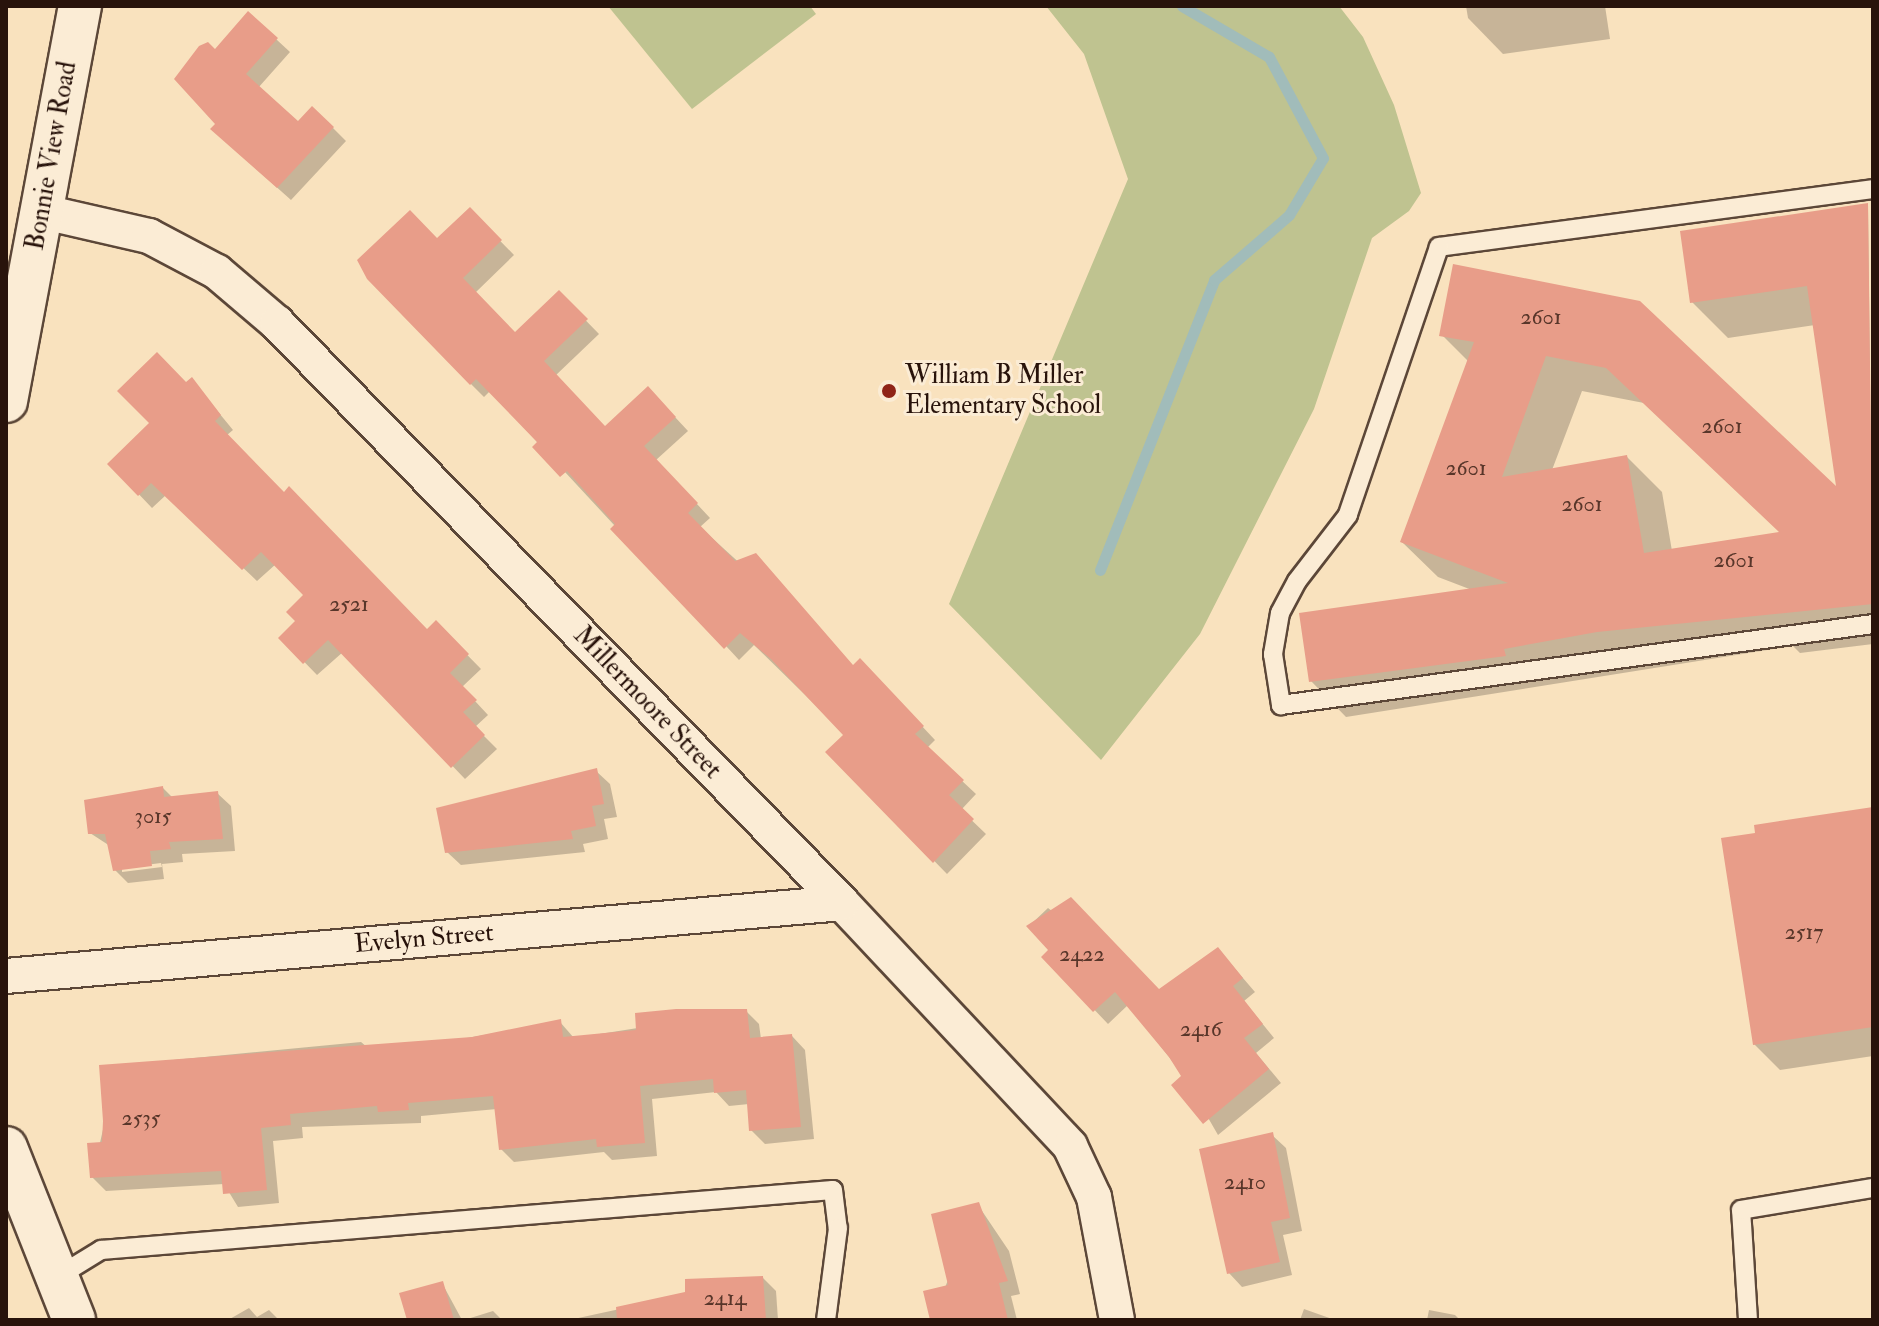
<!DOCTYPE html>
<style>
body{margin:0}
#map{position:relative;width:1879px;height:1326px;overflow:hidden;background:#f9e2be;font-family:"IM FELL Double Pica",serif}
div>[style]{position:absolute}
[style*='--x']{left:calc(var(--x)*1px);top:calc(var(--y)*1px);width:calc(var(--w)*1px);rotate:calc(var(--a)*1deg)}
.green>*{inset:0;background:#bfc390}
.shadow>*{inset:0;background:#0003}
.stream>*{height:11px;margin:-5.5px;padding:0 5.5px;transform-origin:5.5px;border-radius:5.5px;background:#a1bcba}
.building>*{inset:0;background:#e89d89}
.roads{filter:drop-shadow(2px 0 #5c4738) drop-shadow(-2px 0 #5c4738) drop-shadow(0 2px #5c4738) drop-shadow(0 -2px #5c4738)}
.service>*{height:18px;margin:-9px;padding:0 9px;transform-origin:9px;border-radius:9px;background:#fbecd5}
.minor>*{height:34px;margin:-17px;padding:0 17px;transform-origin:17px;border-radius:17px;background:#fbecd5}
.tertiary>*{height:42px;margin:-21px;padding:0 21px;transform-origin:21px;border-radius:21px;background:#fbecd5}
.dots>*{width:22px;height:22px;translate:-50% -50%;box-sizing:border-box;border:4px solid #fbecd5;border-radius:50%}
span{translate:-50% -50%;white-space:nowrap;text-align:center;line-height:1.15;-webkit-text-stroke:6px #fbecd5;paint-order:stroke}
.number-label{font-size:22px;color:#58362a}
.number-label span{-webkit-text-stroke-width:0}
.street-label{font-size:26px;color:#28130b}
.poi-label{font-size:26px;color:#28130b}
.left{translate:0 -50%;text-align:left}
.frame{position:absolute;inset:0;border:8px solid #28130b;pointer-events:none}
</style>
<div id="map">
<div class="green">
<div style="clip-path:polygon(608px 6px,810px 6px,816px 14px,692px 109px)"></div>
<div style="clip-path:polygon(1046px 6px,1339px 6px,1363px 37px,1394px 105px,1421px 193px,1409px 211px,1372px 238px,1314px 409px,1200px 634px,1101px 760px,949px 604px,1128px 179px,1084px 54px)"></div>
</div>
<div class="shadow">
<div style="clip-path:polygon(1466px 6px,1605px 6px,1610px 39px,1503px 54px,1468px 18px)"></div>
<div style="clip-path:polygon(249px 14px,290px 52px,258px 88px,298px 124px,333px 128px,346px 141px,291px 200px,226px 142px,217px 124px,215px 52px)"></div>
<div style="clip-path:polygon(evenodd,1868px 206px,1873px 644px,1800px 653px,1793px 646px,1346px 717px,1311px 681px,1472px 590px,1438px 577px,1402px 542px,1469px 362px,1442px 335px,1455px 267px,1839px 491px,1815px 325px,1728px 338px,1692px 302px,1868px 206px,1582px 391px,1644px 403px,1782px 534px,1672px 551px,1662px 492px,1627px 457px,1552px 470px,1582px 391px)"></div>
<div style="clip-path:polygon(470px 210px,514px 255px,475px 293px,515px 335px,559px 293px,599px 334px,555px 376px,605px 429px,661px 402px,688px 431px,656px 460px,710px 518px,700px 527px,854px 667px,873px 674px,935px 740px,927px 748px,976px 794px,961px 810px,986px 834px,947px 874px,828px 752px,846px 735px,754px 645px,739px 660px,490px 391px,484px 397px,471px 384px,437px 241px)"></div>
<div style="clip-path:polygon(192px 380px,233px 430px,227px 435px,284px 495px,427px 631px,436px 623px,481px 669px,462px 687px,488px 715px,475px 727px,497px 749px,465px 779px,343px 652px,317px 675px,281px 638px,298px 621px,306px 595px,276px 564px,257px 581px,166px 495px,152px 508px,110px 464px)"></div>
<div style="clip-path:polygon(596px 771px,610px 784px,617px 817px,604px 819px,608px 839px,583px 844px,585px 852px,461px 865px,447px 852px)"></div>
<div style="clip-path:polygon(evenodd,163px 788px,173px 798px,217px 793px,231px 806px,235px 851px,182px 854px,183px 862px,162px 864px,164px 879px,128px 883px,115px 870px,110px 846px,90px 833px,163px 788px,161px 863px,162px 867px,122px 872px,122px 868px,161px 863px)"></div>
<div style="clip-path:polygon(1873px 809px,1873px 1056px,1780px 1070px,1754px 1044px)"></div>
<div style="clip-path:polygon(1048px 908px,1159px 992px,1218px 949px,1255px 992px,1244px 1001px,1274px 1038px,1256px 1053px,1281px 1083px,1218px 1135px,1184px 1076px,1128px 1005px,1108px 1024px,1044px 957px,1051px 950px,1029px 926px)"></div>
<div style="clip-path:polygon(746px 1011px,759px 1024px,761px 1039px,792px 1036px,805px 1050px,814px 1139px,765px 1144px,751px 1130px,749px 1104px,729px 1106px,716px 1092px,652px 1099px,657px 1156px,612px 1160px,604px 1152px,514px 1162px,501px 1149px,497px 1109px,421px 1116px,421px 1123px,302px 1127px,303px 1138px,273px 1141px,279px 1203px,238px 1207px,224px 1184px,106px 1191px,92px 1177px,105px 1121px,101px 1067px,361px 1042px,367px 1047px,444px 1042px,560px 1022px,574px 1038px)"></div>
<div style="clip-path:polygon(1272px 1135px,1286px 1148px,1302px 1231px,1283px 1235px,1292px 1275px,1242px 1287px,1229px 1273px)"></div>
<div style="clip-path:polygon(978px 1205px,1009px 1251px,1020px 1294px,1011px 1296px,1017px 1320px,932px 1320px)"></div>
<div style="clip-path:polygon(763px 1278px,776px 1291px,778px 1320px,569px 1320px)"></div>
<div style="clip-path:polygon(442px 1283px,462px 1320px,409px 1320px)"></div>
<div style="clip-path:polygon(249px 1308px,257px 1317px,269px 1310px,279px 1320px,228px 1320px)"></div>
<div style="clip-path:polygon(1304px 1309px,1335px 1320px,1300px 1320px)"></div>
<div style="clip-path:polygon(1429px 1310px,1455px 1315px,1460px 1320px,1427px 1320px)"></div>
<div style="clip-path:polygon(493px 1311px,502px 1320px,464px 1320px)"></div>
</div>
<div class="stream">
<div style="--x:1100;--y:570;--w:312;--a:-68.5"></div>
<div style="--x:1214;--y:280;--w:99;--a:-40.9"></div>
<div style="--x:1289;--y:215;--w:66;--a:-59.2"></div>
<div style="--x:1323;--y:158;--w:115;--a:-118.1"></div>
<div style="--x:1269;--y:57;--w:101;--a:-149.6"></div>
</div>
<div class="building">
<div style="clip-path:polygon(248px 11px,278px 38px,246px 74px,298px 121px,312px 106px,334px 127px,277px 188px,210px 129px,215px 124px,174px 79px,199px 46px,208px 42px,215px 49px)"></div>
<div style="clip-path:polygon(evenodd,1868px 203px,1873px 604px,1597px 632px,1504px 649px,1506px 656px,1309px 682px,1299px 613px,1508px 583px,1400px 542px,1474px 342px,1439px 336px,1453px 264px,1640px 301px,1836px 486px,1807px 286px,1690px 303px,1680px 231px,1868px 203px,1546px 356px,1606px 368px,1779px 532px,1644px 553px,1627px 455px,1502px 477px,1546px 356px)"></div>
<div style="clip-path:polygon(470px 207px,502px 240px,463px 278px,515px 332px,559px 290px,588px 319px,544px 361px,605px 426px,648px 386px,676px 417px,644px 446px,698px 503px,688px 513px,735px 561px,756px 553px,853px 665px,860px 658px,924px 726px,915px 734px,964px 780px,949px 795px,974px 819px,933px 863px,825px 752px,843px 735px,771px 659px,740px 633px,724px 649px,610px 529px,615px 524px,567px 471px,560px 477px,532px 447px,537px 442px,476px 379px,470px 385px,367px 279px,357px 260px,410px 210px,437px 238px)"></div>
<div style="clip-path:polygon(157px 352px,186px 382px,192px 377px,221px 415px,215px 421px,284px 492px,289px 486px,427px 629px,436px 620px,469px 654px,450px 673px,477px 700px,463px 712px,485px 735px,451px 768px,328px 640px,303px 664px,278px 638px,295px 621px,286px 612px,303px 595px,261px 552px,242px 570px,151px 483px,138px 496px,107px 464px,149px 423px,117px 391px)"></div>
<div style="clip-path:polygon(597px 768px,604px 804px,592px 806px,596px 826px,571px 831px,573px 839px,445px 853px,436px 808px)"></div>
<div style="clip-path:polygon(163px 786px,164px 797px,218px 791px,223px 839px,169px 842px,171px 849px,150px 851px,152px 866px,113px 871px,105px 834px,88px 834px,84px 800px)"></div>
<div style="clip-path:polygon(1873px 807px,1873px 1027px,1753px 1045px,1721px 838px,1755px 833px,1754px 825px)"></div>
<div style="clip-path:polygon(1071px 897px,1159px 989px,1218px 947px,1243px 978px,1233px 986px,1263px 1024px,1244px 1038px,1269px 1069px,1203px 1124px,1171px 1085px,1181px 1076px,1169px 1057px,1115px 992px,1093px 1012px,1041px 957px,1048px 950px,1026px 926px)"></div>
<div style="clip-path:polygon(676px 1009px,747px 1009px,750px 1038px,792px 1034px,801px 1127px,749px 1131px,746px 1090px,714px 1093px,713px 1079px,640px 1086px,645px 1143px,597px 1147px,596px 1139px,499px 1150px,493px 1096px,408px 1103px,409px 1110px,378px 1112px,377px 1106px,290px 1114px,291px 1125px,261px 1128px,267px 1190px,223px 1194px,221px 1171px,90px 1178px,87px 1143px,102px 1142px,103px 1121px,99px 1065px,472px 1037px,561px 1019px,563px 1037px,636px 1030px,635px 1013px)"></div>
<div style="clip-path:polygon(1273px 1132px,1290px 1218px,1271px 1222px,1280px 1262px,1227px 1274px,1199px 1149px)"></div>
<div style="clip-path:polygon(979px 1202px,1008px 1281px,999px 1283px,1008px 1320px,930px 1320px,923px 1291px,948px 1285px,931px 1214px)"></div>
<div style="clip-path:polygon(763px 1276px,766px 1320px,617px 1320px,616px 1307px,685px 1292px,685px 1279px)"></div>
<div style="clip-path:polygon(443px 1281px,454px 1320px,407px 1320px,399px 1293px)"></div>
</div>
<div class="roads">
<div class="service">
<div style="--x:1873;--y:189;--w:438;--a:172.4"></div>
<div style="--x:1439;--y:247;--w:283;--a:108.8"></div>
<div style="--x:1348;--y:515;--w:83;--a:127.7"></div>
<div style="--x:1297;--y:581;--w:36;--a:118"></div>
<div style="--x:1280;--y:613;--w:42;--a:99.7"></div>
<div style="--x:1273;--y:654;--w:52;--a:81.1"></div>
<div style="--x:1281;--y:705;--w:598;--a:-7.79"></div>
<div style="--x:57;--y:1277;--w:52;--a:-31.5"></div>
<div style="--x:101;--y:1250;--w:734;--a:-4.69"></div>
<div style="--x:833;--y:1190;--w:38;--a:83"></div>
<div style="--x:838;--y:1228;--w:93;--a:97.4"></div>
<div style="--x:1748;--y:1320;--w:110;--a:-93.6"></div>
<div style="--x:1741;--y:1210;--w:134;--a:-9.5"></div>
</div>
<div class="minor">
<div style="--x:44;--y:212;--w:108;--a:12.9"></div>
<div style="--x:149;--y:236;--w:77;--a:27.9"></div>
<div style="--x:217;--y:272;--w:79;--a:40.4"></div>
<div style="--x:277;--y:323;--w:810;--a:45.75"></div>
<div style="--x:842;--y:903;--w:333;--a:46.8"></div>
<div style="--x:1070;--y:1146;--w:56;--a:64.8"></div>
<div style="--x:1094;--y:1197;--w:125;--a:79.4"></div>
<div style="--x:6;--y:976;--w:839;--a:-4.99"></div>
</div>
<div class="tertiary">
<div style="--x:6;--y:401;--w:402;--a:-79.4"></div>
<div style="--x:6;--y:1148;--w:185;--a:68.4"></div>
</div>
</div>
<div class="dots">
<div style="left:889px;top:391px;background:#8f2418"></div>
</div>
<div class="number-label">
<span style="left:1541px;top:318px">2601</span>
<span style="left:1722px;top:427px">2601</span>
<span style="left:1466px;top:469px">2601</span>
<span style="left:1582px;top:505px">2601</span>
<span style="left:1734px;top:561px">2601</span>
<span style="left:349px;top:605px">2521</span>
<span style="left:153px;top:817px">3015</span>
<span style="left:1804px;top:933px">2517</span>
<span style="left:1082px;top:955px">2422</span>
<span style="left:1201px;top:1030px">2416</span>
<span style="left:141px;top:1119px">2535</span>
<span style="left:1245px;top:1183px">2410</span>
<span style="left:725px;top:1299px">2414</span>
</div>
<div class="street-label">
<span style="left:52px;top:156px;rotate:-80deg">Bonnie View Road</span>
<span style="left:647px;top:703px;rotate:46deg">Millermoore Street</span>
<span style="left:424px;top:939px;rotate:-5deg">Evelyn Street</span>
</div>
<div class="poi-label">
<span class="left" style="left:905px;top:391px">William B Miller<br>Elementary School</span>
</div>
<div class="frame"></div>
</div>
